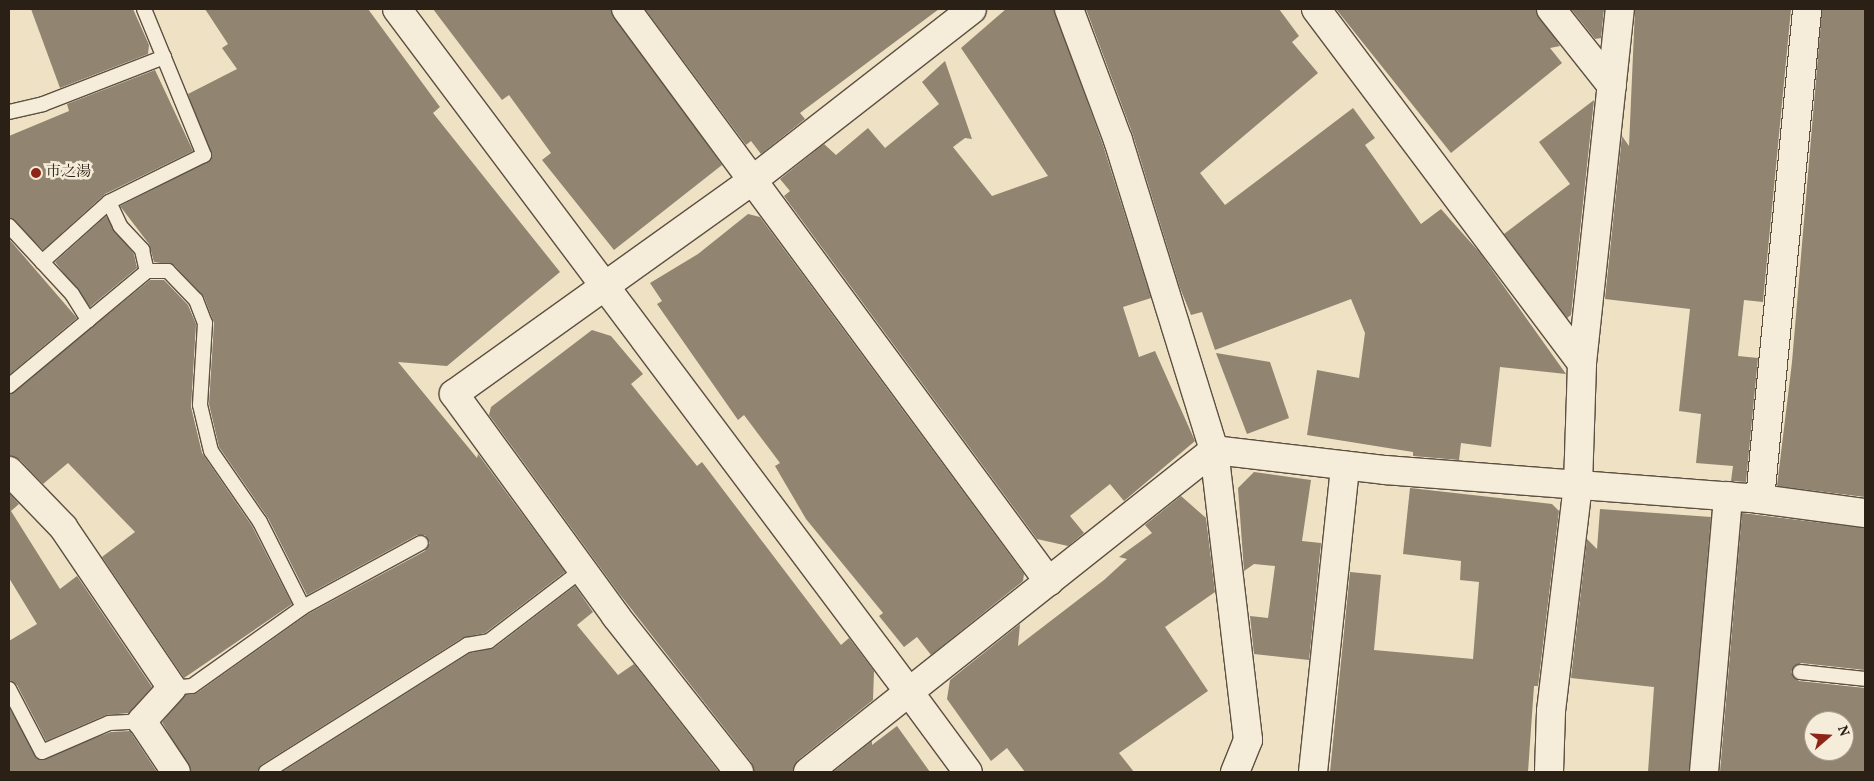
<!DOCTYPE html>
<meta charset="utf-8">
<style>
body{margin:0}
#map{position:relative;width:1874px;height:781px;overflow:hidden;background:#efe1c4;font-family:Vollkorn,"Noto Serif JP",serif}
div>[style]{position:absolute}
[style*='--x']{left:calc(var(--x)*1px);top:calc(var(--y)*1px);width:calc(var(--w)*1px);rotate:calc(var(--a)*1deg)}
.building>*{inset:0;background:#918470}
.roads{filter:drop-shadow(1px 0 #5c5042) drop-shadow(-1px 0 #5c5042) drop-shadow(0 1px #5c5042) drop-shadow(0 -1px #5c5042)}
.lane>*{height:14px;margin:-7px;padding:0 7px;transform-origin:7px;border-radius:7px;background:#f5ecd9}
.street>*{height:28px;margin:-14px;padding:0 14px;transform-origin:14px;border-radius:14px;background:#f5ecd9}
.secondary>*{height:28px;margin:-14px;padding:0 14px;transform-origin:14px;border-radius:14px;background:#f5ecd9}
.dots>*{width:14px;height:14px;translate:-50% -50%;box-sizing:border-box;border:2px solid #f5ecd9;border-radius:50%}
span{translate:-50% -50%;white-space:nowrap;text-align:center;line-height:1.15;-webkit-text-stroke:5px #f5ecd9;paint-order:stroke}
.poi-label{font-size:15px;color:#2b2016}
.left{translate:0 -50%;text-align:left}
.frame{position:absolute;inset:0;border:10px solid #2b2016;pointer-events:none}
.north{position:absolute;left:1804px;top:711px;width:50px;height:50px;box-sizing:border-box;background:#f5ecd9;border:1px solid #a49a8b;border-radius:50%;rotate:71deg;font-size:14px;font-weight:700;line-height:20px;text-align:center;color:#2b2016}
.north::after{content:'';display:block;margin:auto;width:18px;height:22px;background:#8f2418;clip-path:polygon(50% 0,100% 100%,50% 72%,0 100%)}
</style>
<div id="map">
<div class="building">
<div style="clip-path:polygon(31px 9px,133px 9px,149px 45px,148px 54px,60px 88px)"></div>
<div style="clip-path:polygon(205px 9px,368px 9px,440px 107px,433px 113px,560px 272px,447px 366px,398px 362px,477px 458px,478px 454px,565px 572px,485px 633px,462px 638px,261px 765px,257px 772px,191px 772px,162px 722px,185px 695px,197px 693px,308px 614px,425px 551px,430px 543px,425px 535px,417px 535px,307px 595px,268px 518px,219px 447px,209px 404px,214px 323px,204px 297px,174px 265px,154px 262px,149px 244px,120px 206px,211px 160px,188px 94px,237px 69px,222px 48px,228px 44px)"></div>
<div style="clip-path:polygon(433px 9px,611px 9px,722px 165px,614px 250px,542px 160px,551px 153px,509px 95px,502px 100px)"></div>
<div style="clip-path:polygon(645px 9px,939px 9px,800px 113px,805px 119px,761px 154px,751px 141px,746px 145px)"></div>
<div style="clip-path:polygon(1006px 9px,1054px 9px,1103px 145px,1151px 298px,1123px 307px,1139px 357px,1155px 351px,1195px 441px,1124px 501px,1110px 484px,1070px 516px,1084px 533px,1068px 546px,1037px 539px,784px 196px,790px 191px,780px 179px,824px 144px,836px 155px,868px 128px,885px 148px,939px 104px,922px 82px,945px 61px,972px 139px,965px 138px,953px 147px,992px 196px,1048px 176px,961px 48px)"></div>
<div style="clip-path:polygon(1086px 9px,1279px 9px,1299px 36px,1292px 42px,1318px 73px,1200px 173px,1225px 205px,1353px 108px,1375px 138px,1365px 145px,1421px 224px,1441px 209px,1480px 253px,1566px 374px,1500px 367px,1491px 447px,1461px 443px,1459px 460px,1413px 456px,1413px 452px,1307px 435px,1317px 370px,1359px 378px,1365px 333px,1351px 299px,1215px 350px,1202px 312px,1191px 315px,1180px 288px,1133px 135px)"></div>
<div style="clip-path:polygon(1336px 9px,1536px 9px,1560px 46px,1550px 48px,1562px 63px,1451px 153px)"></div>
<div style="clip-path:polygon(1571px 9px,1604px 9px,1601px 38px,1595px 39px)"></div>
<div style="clip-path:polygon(1635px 9px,1791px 9px,1763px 302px,1744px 300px,1738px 356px,1758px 358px,1746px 482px,1731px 481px,1733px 466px,1696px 463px,1701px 414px,1679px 411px,1690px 309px,1605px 299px,1622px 136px,1629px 146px)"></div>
<div style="clip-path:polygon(1822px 9px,1865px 9px,1865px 497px,1777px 486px,1792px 362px)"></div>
<div style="clip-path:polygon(155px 70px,193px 151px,105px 194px,43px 250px,9px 217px,9px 136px,69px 111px,67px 104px)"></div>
<div style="clip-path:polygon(1594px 100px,1571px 315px,1567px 318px,1504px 234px,1570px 184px,1539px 142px)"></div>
<div style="clip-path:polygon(748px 214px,760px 217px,1024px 574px,1023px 581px,931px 655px,917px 637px,904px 647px,879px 616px,883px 613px,806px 519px,775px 466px,780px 463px,744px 415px,738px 420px,657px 304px,662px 301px,650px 283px,698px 254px)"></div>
<div style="clip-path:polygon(106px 216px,134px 254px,137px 268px,90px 307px,55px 262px)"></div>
<div style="clip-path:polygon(9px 239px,77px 318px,9px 375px)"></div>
<div style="clip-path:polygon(150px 280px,164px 280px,188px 305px,196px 324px,191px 407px,202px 453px,252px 526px,292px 604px,184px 678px,102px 557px,135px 532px,68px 463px,43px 484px,20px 460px,9px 456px,9px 395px)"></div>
<div style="clip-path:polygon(592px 330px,611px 336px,643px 374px,631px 384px,697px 466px,702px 462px,841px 645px,849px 638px,874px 671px,873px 700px,798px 760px,793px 772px,754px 772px,751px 762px,618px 592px,489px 415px,491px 407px)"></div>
<div style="clip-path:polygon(1216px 353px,1270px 362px,1289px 418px,1247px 434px)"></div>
<div style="clip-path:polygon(1254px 472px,1311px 480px,1302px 541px,1321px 543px,1309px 660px,1254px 654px,1250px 616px,1268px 618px,1275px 566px,1254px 564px,1244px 571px,1238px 488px)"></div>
<div style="clip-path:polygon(1410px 488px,1552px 504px,1559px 511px,1538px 686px,1534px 686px,1528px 772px,1330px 772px,1350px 572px,1381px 575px,1374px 650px,1473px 659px,1479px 582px,1460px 580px,1461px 561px,1403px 554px)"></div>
<div style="clip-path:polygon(9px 493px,19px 504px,11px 511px,60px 589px,77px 576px,152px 687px,129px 713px,106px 715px,46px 741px,17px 685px,9px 680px,9px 641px,37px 624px,9px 578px)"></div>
<div style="clip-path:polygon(1181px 496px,1206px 518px,1215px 592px,1165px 627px,1208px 691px,1119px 753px,1134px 772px,1025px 772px,1007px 748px,991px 761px,947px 699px,950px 680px,1020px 624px,1018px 646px,1104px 580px,1127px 559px,1119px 557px,1152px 533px,1145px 525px)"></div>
<div style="clip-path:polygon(1600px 509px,1711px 517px,1689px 772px,1648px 772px,1654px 687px,1571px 678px,1587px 539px,1597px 549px)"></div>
<div style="clip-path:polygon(evenodd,1742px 513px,1865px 528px,1865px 670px,1801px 663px,1791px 672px,1799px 681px,1865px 688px,1865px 772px,1720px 772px,1742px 513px,1814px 721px,1844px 721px,1844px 751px,1814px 751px,1814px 721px)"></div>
<div style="clip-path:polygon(575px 586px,593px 612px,577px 625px,618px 675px,634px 664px,719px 772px,282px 772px,470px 653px,494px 648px)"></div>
<div style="clip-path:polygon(9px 707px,38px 759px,111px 732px,130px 731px,157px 772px,9px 772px)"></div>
<div style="clip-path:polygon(897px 726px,930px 772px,833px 772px,872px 741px,872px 745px)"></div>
</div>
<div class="roads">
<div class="lane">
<div style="--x:144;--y:9;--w:158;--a:67.7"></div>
<div style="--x:204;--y:155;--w:106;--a:153.7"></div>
<div style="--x:109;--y:202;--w:26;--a:65"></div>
<div style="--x:120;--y:226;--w:33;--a:47"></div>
<div style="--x:142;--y:250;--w:22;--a:77"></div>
<div style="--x:147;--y:271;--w:21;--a:0"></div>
<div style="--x:168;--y:271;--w:40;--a:46"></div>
<div style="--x:196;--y:300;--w:25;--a:69"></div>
<div style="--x:205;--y:323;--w:82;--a:93.5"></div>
<div style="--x:200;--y:405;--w:47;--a:76.6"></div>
<div style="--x:211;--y:451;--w:86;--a:55.4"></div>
<div style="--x:260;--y:522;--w:95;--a:63.2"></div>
<div style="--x:9;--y:112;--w:35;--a:-13"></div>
<div style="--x:43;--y:104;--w:130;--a:-21.2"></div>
<div style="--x:9;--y:226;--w:93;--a:47.2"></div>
<div style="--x:72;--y:294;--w:31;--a:58"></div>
<div style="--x:42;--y:262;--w:90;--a:-41.8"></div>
<div style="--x:9;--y:386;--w:180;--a:-39.8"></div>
<div style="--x:1800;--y:672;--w:65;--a:6.1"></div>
<div style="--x:172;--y:688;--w:20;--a:-6"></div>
<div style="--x:192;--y:686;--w:136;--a:-35.4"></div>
<div style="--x:303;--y:607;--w:134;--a:-28.5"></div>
<div style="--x:9;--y:689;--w:71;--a:62.4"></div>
<div style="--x:42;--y:752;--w:73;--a:-23.4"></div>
<div style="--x:109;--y:723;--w:33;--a:-3"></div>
<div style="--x:266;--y:772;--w:238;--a:-32.3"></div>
<div style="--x:467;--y:645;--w:22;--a:-10"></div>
<div style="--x:489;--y:641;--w:117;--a:-37.4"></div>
</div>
<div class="street">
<div style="--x:397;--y:9;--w:854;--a:53.14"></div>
<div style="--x:626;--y:9;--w:712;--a:53.56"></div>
<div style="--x:1069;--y:9;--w:140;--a:69.5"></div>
<div style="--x:1118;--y:140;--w:325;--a:72.8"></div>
<div style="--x:1214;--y:450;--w:292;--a:83.3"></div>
<div style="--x:1248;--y:740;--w:35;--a:112"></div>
<div style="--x:1316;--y:9;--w:443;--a:53.1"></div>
<div style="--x:1551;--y:9;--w:98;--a:51.6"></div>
<div style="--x:9;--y:471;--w:78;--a:46"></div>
<div style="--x:63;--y:527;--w:194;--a:55.9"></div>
<div style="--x:172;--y:688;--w:45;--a:132.3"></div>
<div style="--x:142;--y:721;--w:61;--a:56.3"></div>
<div style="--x:1760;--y:499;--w:492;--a:-84.5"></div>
<div style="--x:739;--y:772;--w:199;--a:-128.3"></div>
<div style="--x:616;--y:616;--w:275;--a:-126.1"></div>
<div style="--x:454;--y:394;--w:369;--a:-35.6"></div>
<div style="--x:754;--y:179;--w:276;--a:-37.9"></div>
<div style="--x:808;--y:772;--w:518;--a:-38.42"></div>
<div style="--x:1214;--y:450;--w:172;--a:6.7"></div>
<div style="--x:1385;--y:470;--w:376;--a:4.4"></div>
<div style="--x:1760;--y:499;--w:106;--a:7.6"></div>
<div style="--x:1313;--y:772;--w:308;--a:-84"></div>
<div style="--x:1549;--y:772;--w:61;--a:-88.1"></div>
<div style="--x:1551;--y:711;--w:228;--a:-83.2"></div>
<div style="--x:1578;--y:485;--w:122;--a:-88.1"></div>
<div style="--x:1582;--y:363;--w:356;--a:-83.9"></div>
<div style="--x:1704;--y:772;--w:277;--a:-85"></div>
</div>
<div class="secondary">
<div style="--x:909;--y:692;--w:99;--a:53.6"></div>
</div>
</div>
<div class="dots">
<div style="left:36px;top:173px;background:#8f2418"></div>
</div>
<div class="poi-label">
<span class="left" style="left:46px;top:173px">市之湯</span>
</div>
<div class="frame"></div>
<div class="north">N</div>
</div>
